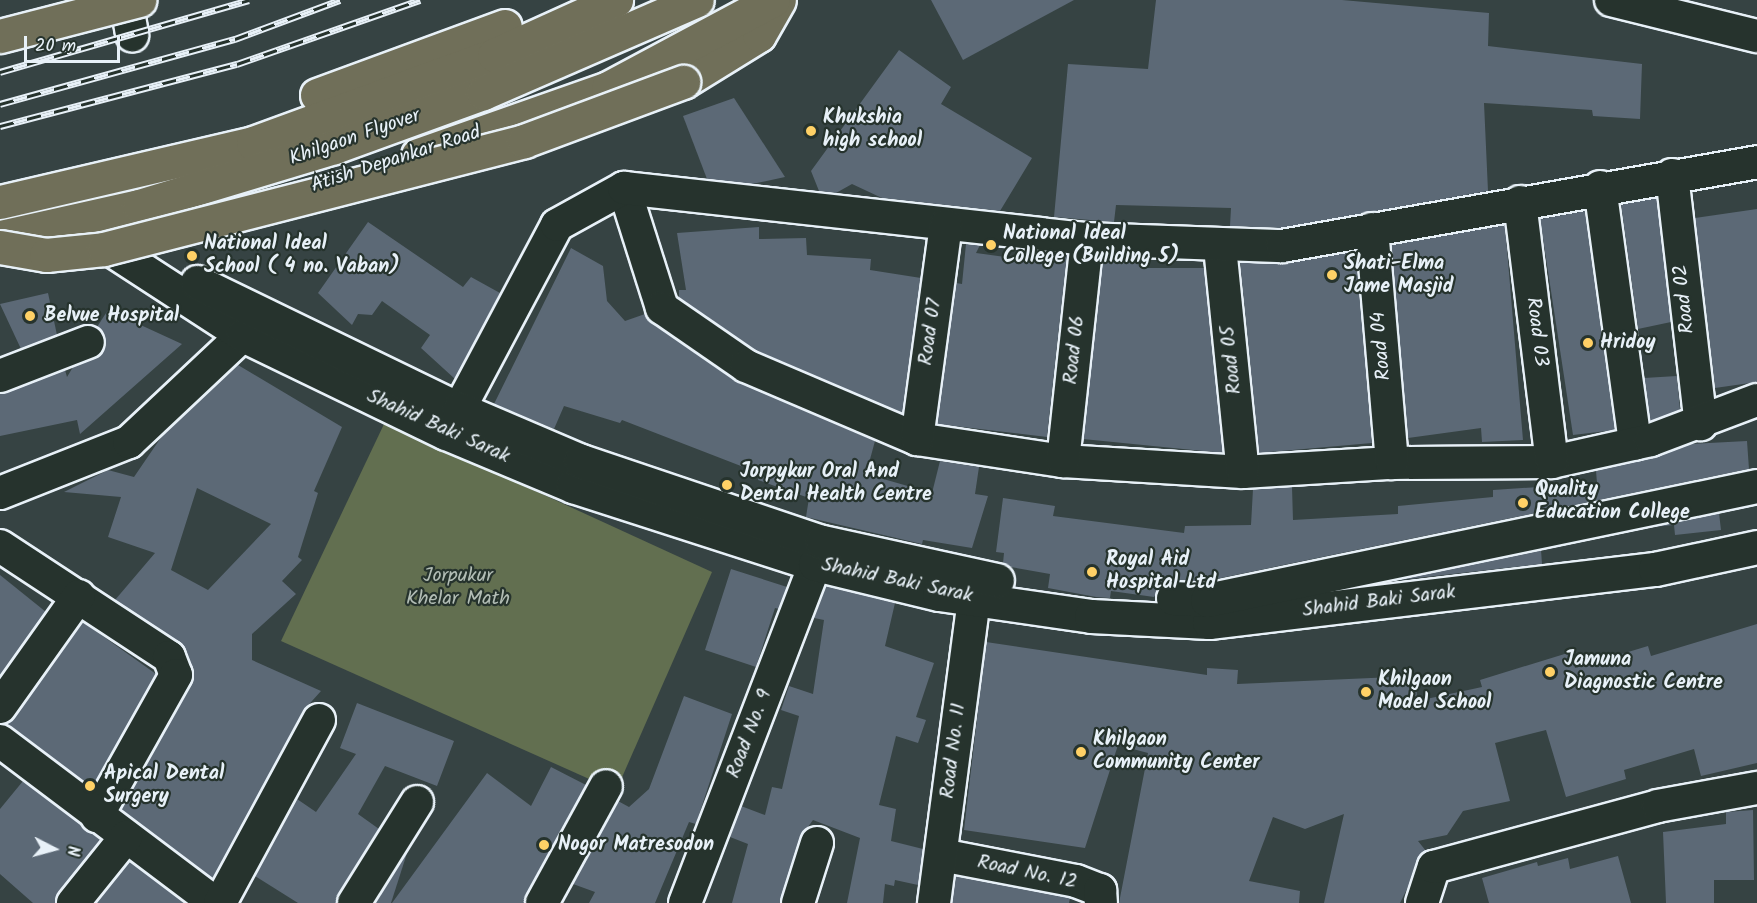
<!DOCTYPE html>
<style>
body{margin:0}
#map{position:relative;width:1757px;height:903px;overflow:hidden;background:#364343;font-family:Kalam,sans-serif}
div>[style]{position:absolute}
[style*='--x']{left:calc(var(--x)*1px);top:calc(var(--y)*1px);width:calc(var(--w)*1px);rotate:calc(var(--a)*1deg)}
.green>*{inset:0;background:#626f50}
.building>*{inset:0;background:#5c6976}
.roads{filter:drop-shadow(2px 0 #e8f1f8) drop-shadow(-2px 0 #e8f1f8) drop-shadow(0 2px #e8f1f8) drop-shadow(0 -2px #e8f1f8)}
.minor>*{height:32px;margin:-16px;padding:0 16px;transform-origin:16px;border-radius:16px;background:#26332d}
.tertiary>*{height:33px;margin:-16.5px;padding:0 16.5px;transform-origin:16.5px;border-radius:16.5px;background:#26332d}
.primary>*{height:33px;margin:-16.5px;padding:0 16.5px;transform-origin:16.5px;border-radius:16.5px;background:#706f59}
.rail>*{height:7px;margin-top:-3.5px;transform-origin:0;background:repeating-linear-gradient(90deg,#26332d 0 14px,#e8f1f8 0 28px);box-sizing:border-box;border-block:2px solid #e8f1f8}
.bridges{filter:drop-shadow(2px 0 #e8f1f8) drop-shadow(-2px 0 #e8f1f8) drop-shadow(0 2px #e8f1f8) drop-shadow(0 -2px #e8f1f8)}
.primary-bridge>*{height:33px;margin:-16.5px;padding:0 16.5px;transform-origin:16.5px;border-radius:16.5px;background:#706f59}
.dots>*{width:16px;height:16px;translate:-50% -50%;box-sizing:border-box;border:3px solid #26332d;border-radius:50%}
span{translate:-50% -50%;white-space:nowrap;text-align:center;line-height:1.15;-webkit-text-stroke:4.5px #26332d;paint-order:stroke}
.poi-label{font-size:20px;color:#e8f1f8;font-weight:700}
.left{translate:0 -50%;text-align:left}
.street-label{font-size:20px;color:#e8f1f8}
.park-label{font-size:20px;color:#b2bdb5}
.north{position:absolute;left:24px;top:819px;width:60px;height:60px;-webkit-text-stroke:4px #26332d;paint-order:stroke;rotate:96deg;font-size:16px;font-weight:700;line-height:24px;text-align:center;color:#e8f1f8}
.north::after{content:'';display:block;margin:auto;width:21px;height:27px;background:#e8f1f8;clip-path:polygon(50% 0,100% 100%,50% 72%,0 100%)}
.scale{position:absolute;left:24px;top:36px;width:96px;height:27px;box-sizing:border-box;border:3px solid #e8f1f8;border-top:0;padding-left:8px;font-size:18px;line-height:21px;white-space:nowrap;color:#e8f1f8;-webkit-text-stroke:4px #26332d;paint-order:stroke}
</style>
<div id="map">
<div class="green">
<div style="clip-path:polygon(385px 422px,712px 572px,616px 791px,281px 641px)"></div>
</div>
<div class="building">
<div style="clip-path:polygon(931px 0,1074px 0,963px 60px)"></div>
<div style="clip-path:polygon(1156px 0,1342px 0,1489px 13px,1488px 46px,1642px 64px,1640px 119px,1593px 116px,1592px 110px,1484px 103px,1488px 191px,1281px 228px,1230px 226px,1231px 208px,1116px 205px,1114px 222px,1054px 217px,1068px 64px,1148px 69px)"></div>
<div style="clip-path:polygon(899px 50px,951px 87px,941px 104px,1032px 158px,1000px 211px,882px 198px,852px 184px,836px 193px,819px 191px,811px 171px)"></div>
<div style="clip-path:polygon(734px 98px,785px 177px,752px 184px,707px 179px,683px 116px)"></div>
<div style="clip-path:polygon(1657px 198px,1671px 322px,1638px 329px,1621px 204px)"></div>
<div style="clip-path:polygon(1757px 209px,1757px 382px,1715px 388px,1695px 218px)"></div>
<div style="clip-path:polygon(1585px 211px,1615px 430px,1573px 435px,1540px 219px)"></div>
<div style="clip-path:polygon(368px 222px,463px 287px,471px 277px,500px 293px,455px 379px,421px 348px,430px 335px,382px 301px,372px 315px,358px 314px,352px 325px,318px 293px)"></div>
<div style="clip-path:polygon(1505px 225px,1523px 440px,1482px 442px,1481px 428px,1408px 438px,1391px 245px)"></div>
<div style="clip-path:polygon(759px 227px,759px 239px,806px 238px,807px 255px,871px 259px,870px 270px,921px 278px,902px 413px,755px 350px,679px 298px,679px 290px,686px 290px,677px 233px)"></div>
<div style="clip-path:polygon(966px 244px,980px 245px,976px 253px,1050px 263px,1050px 253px,1067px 255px,1047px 437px,937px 424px,956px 283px,962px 284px)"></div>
<div style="clip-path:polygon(571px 248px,603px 266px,607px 301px,625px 321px,645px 314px,736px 381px,875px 441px,866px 474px,932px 493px,940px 461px,979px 467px,975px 494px,988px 496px,972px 548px,923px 540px,922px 544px,806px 517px,809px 498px,758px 480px,759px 473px,622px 420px,620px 423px,564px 406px,554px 429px,494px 404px)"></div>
<div style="clip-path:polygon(1356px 251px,1372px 443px,1259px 453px,1240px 262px,1285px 264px)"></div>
<div style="clip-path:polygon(1103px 258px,1148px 264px,1148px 268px,1204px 268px,1223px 453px,1083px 439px)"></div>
<div style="clip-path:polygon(48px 293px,57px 335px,21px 349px,0 304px)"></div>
<div style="clip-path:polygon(108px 310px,182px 344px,80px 434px,77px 420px,0 436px,0 394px,65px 370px,67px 377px,73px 367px,102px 354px,105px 336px,97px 327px)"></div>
<div style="clip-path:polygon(evenodd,238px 365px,342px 427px,314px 491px,318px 493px,298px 557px,302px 560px,282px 581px,296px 594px,252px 634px,252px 660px,321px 691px,303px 711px,213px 879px,121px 810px,194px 677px,179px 642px,115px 600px,155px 553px,108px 537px,121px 497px,64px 492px,108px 470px,134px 477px,162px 436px,238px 365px,197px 488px,271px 524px,208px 590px,171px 570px,197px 488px)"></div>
<div style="clip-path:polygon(1677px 376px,1680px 410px,1650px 421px,1644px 378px)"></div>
<div style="clip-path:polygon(1747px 441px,1749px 469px,1206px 581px,1165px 581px,1154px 597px,1111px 591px,1110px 598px,1096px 597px,1048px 588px,1050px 574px,1011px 567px,1003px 563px,1004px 553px,996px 552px,1003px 498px,1055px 506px,1053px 516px,1184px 533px,1185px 526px,1251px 525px,1253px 489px,1292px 487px,1293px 520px,1398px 514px,1398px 506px,1493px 497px,1493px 490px,1597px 483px,1596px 471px,1690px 444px)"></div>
<div style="clip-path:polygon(1719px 513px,1721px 530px,1675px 535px,1674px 525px,1652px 527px)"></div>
<div style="clip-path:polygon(1541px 550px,1542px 564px,1390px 581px)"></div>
<div style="clip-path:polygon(731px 569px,787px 587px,779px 609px,775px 608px,756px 667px,705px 650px)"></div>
<div style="clip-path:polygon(0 575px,46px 612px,0 676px)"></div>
<div style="clip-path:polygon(826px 586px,895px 603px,885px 646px,934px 663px,916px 717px,926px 720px,918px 743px,896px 736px,879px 805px,896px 809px,891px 841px,923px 849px,918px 885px,895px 880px,894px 886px,885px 884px,883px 903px,847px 903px,860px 838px,813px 820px,800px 838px,781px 903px,732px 903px,748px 844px,730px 837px,741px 806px,765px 815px,772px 787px,782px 789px,799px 716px,781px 710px,789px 686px,813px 694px,824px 620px,814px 618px)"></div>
<div style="clip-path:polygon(83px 622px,156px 674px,92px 788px,5px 724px,15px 717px)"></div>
<div style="clip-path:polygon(1757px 624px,1757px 763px,1701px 776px,1694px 749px,1624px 770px,1626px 779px,1566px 797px,1546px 730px,1495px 743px,1510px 801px,1463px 811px,1447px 835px,1418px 841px,1426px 851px,1400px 903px,1324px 903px,1344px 814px,1305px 829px,1273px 817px,1249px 881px,1300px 891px,1299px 903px,1119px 903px,1148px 753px,1118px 745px,1085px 848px,964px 830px,986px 642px,1207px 675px,1207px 668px,1238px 670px,1237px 684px,1416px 676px,1417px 701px,1482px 687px,1480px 680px,1571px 652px,1575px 668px,1648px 646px,1651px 656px)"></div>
<div style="clip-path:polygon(684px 696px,732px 714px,696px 824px,689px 822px,655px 903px,589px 903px,595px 892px,573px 884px,618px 801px,629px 807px,649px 789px)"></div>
<div style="clip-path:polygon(357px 703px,454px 741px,437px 786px,385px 766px,358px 814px,379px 829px,336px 903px,298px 903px,255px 876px,297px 799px,316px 812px,356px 754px,340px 748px)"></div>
<div style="clip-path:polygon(551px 767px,586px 785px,524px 903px,392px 903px,487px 773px,531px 806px)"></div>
<div style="clip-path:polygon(23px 781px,101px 840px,59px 892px,55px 903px,33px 903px,0 874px,0 809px)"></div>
<div style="clip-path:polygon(1753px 810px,1754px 880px,1714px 880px,1714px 903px,1666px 903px,1663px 832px,1726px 824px,1726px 812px)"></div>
<div style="clip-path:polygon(408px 850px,391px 903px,375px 903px)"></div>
<div style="clip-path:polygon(1618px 856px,1631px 903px,1489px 903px,1482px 878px,1537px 862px,1538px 866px,1568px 858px,1570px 869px)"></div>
<div style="clip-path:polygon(130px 861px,185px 903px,96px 903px)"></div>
<div style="clip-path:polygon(956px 876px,1070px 898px,1069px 903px,952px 903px)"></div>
</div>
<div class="roads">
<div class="minor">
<div style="--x:126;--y:0;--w:36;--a:80"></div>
<div style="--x:1611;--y:0;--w:150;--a:13.9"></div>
<div style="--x:1672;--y:175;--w:251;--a:83.4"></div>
<div style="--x:1600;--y:187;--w:259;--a:82.2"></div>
<div style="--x:624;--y:188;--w:126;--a:72.4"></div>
<div style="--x:662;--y:308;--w:102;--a:34.6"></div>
<div style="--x:746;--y:366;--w:186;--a:23.1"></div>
<div style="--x:917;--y:439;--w:148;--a:8.6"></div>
<div style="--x:1063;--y:461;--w:180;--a:3.5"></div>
<div style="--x:1243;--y:472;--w:149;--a:-3.5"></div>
<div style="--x:1392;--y:463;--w:160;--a:-0.4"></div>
<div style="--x:1552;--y:462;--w:101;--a:-12.5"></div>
<div style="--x:1651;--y:440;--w:113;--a:-20.7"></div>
<div style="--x:1520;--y:202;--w:262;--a:83"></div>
<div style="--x:1372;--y:229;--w:235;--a:85.1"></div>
<div style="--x:1220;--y:247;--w:226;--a:84.2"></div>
<div style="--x:0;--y:376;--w:94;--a:-21.1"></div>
<div style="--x:447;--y:432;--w:234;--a:-62"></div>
<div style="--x:557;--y:225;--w:77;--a:-28.9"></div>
<div style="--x:624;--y:188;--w:466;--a:6.3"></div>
<div style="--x:1087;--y:239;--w:195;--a:2.1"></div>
<div style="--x:1282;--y:246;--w:482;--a:-10"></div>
<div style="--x:917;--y:439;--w:216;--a:-82.3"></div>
<div style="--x:1063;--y:461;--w:223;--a:-83.8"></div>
<div style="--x:0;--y:493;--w:139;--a:-21.6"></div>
<div style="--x:129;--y:442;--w:156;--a:-43.2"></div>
<div style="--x:0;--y:546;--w:202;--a:33.3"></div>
<div style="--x:169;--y:657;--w:19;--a:69"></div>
<div style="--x:176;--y:675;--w:162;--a:119.3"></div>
<div style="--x:0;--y:707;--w:136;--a:-54.6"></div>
<div style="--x:0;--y:741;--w:269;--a:37"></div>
<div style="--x:941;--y:855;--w:137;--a:10.9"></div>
<div style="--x:1076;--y:881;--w:26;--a:21"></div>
<div style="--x:1100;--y:890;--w:13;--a:86"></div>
<div style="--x:73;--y:903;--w:85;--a:-51.2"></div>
<div style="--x:220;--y:903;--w:208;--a:-61.6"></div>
<div style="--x:354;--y:903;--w:119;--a:-58"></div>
<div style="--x:542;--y:903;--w:133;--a:-61.3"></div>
<div style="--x:685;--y:903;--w:363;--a:-69"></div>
<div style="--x:798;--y:903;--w:63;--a:-72.4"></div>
<div style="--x:934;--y:903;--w:308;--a:-82.5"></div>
<div style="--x:1422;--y:903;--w:38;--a:-72"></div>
<div style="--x:1434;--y:867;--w:232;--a:-15.2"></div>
<div style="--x:1658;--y:806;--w:101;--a:-10.3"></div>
</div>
<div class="tertiary">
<div style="--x:103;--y:244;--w:167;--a:33"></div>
<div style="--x:243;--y:335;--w:225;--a:25.8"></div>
<div style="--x:446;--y:433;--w:138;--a:22.7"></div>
<div style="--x:573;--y:486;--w:254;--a:17.9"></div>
<div style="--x:815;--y:564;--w:128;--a:13.6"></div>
<div style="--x:939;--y:594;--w:154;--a:8.2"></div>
<div style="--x:1091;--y:616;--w:118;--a:2.9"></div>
<div style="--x:1209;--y:622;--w:449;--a:-6.8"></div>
<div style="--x:1655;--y:569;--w:104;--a:-12.2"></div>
<div style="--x:197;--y:282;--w:291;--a:25.9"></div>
<div style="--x:459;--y:409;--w:133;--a:23.1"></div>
<div style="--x:581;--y:461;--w:254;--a:18.6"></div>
<div style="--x:822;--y:542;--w:179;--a:12.3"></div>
<div style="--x:1173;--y:598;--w:34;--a:3"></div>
<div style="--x:1207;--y:600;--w:562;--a:-11.71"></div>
</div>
<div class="primary">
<div style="--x:683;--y:82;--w:89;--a:-31.7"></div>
<div style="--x:759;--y:35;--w:40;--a:-60.3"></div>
<div style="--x:317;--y:95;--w:200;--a:-20.2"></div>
<div style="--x:418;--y:155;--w:201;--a:-19.4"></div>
<div style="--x:608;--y:88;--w:187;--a:-28.1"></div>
<div style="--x:0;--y:202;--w:260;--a:-13.1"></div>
<div style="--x:253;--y:143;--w:257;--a:-20.1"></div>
<div style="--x:494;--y:55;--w:134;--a:-24.3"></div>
<div style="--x:0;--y:237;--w:142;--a:-12.6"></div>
<div style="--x:139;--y:206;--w:204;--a:-16.8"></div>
<div style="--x:334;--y:147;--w:158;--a:-19.9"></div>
<div style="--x:483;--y:93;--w:233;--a:-23.5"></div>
</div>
</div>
<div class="rail">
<div style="--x:0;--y:72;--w:259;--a:-16.1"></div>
<div style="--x:0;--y:104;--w:244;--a:-15.5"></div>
<div style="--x:235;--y:39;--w:112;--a:-20.4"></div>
<div style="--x:0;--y:126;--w:245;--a:-14.7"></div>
<div style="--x:237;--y:64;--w:194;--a:-19.3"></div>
</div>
<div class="bridges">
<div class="primary-bridge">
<div style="--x:0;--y:36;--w:144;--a:-14.5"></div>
<div style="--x:0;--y:247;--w:47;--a:9.9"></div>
<div style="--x:46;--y:255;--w:58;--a:-5.9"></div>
<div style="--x:104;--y:249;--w:434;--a:-14.4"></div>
<div style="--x:524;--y:141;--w:170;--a:-20.4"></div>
</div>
</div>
<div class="dots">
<div style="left:811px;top:131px;background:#ffd166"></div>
<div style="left:991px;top:245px;background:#ffd166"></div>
<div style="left:192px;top:256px;background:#ffd166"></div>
<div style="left:1332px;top:275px;background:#ffd166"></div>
<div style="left:30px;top:316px;background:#ffd166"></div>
<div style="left:1588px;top:343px;background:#ffd166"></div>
<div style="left:727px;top:485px;background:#ffd166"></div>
<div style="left:1523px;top:503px;background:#ffd166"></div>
<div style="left:1092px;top:572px;background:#ffd166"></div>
<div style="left:1550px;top:672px;background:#ffd166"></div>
<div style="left:1366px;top:692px;background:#ffd166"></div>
<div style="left:1081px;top:752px;background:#ffd166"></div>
<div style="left:90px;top:786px;background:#ffd166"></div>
<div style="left:544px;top:845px;background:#ffd166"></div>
</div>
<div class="poi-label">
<span class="left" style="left:823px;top:130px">Khukshia<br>high school</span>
<span class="left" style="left:1003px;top:246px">National Ideal<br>College (Building 5)</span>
<span class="left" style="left:204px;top:256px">National Ideal<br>School ( 4 no. Vaban)</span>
<span class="left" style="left:1344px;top:276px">Shati-Elma<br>Jame Masjid</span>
<span class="left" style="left:44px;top:316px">Belvue Hospital</span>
<span class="left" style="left:1600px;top:343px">Hridoy</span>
<span class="left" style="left:740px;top:484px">Jorpykur Oral And<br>Dental Health Centre</span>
<span class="left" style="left:1535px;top:502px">Quality<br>Education College</span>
<span class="left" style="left:1106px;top:572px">Royal Aid<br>Hospital Ltd</span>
<span class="left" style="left:1564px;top:672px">Jamuna<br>Diagnostic Centre</span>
<span class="left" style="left:1378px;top:692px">Khilgaon<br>Model School</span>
<span class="left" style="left:1093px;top:752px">Khilgaon<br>Community Center</span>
<span class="left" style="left:104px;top:786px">Apical Dental<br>Surgery</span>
<span class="left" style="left:558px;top:845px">Nogor Matresodon</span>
</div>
<div class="street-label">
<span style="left:355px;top:138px;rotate:-19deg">Khilgaon Flyover</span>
<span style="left:396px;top:160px;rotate:-18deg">Atish Depankar Road</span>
<span style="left:1685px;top:299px;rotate:-96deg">Road 02</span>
<span style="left:931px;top:332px;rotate:-82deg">Road 07</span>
<span style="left:1536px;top:332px;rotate:83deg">Road 03</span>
<span style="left:1382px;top:346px;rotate:-95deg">Road 04</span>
<span style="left:1075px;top:350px;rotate:-84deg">Road 06</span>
<span style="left:1232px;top:360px;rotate:-96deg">Road 05</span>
<span style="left:438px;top:427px;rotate:24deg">Shahid Baki Sarak</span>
<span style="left:897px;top:581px;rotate:12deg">Shahid Baki Sarak</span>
<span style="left:1379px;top:602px;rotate:-7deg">Shahid Baki Sarak</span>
<span style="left:750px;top:734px;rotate:-69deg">Road No. 9</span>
<span style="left:954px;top:751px;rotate:-83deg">Road No. 11</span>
<span style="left:1027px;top:873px;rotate:12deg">Road No. 12</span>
</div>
<div class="park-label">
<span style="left:458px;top:588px">Jorpukur<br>Khelar Math</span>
</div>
<div class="north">N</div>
<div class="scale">20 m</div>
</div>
